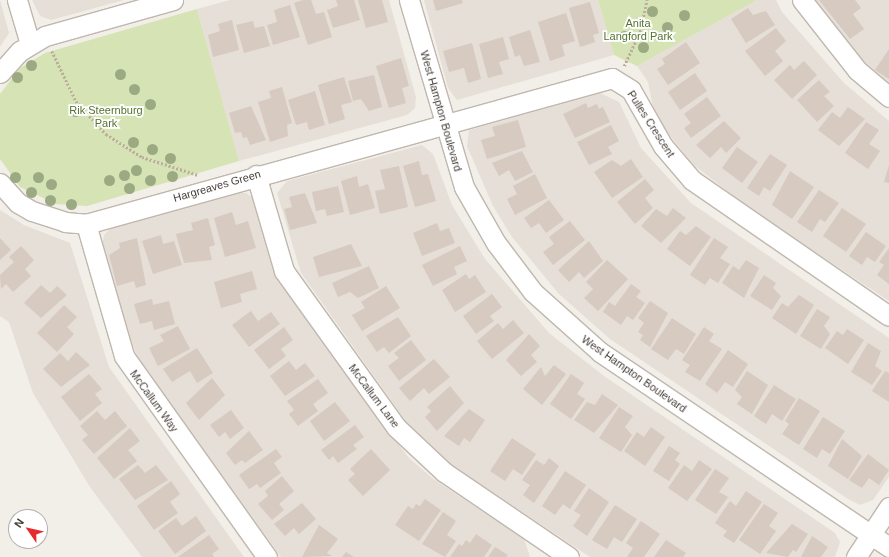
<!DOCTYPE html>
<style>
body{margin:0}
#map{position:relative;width:889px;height:557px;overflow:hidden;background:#f2eee8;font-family:Helvetica,sans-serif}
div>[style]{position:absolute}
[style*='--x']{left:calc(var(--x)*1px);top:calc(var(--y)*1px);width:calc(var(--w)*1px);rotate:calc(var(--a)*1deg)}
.residential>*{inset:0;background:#e6dfd7}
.green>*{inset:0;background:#d6e3b4}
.building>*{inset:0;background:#d6cac1}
.path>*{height:2.5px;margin-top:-1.25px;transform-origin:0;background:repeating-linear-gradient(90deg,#bdad9e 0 2px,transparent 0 4px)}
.roads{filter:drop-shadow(1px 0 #c0b7ae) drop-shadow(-1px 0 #c0b7ae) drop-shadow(0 1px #c0b7ae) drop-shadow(0 -1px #c0b7ae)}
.minor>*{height:19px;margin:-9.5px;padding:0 9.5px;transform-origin:9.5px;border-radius:9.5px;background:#fff}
.trees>*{width:11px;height:11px;margin:-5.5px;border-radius:50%;background:#9baa83}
span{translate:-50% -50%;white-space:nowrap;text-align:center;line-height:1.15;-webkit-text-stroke:3.5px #fff;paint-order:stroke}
.park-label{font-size:11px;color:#547230}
.street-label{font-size:11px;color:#453d37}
.north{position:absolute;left:8px;top:509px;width:40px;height:40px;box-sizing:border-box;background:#fff;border:1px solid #b5b1af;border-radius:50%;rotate:304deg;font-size:11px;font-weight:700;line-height:16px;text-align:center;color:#453d37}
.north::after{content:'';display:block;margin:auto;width:14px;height:18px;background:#e62b2e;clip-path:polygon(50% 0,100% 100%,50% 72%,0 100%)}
</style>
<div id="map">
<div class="residential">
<div style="clip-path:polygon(0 0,9px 33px,0 47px)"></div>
<div style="clip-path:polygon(32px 0,124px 0,51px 20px,40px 16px)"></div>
<div style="clip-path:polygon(230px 0,389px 0,416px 97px,415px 108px,407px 115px,239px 161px,197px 9px)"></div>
<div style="clip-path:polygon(424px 0,598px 0,614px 55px,457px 100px,448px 88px)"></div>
<div style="clip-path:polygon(757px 0,776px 0,782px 12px,844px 83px,889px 121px,889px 301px,749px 208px,695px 166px,665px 130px,653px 107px,648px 82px,637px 66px)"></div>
<div style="clip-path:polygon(814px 0,889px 0,889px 83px,859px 57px)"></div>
<div style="clip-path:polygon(600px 93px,619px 102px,641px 148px,691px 203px,889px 338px,889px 477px,873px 500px,860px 505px,848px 499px,610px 339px,559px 294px,512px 237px,493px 206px,467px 146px,469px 130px)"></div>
<div style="clip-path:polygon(422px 145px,433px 154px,452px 205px,485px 259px,549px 333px,604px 376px,835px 533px,840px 542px,835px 557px,590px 557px,441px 458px,412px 430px,301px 273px,277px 193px,287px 181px)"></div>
<div style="clip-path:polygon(236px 193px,246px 193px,254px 199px,282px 283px,291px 298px,408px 457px,432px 478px,524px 539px,530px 557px,281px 557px,140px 362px,128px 335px,102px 246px,104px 235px,111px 228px)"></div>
<div style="clip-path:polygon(0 210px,24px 225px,70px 243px,109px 367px,244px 557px,142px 557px,90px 487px,33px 393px,9px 322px,0 316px)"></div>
</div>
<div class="green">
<div style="clip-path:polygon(598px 0,757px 0,637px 66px,614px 55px)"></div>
<div style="clip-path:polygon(197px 9px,239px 161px,87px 206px,56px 204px,20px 187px,0 159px,0 94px,20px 68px,45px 53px)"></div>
</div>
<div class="building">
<div style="clip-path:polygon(303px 0,311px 0,316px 14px,324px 12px,332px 37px,308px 45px,294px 3px)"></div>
<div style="clip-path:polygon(336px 0,354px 0,360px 20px,333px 28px,327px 10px,338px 6px)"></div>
<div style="clip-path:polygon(358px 0,382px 0,388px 22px,366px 28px)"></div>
<div style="clip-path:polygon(433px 0,462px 0,463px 3px,436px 11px)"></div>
<div style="clip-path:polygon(819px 0,855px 0,861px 8px,853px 14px,864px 29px,850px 39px)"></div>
<div style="clip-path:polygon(590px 2px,599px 33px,593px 35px,595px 42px,580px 47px,569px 8px)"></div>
<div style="clip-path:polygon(290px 5px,300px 37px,273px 45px,267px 25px,277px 22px,274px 10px)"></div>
<div style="clip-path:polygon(748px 8px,753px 15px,766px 11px,775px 25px,746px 43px,731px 19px)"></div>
<div style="clip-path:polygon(566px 13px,575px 41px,562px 45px,565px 56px,550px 61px,538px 22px)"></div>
<div style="clip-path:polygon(232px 20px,239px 50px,213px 57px,208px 35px,220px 31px,218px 24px)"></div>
<div style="clip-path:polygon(253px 21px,255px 28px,264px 26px,270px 46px,244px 53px,236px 25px)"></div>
<div style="clip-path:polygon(776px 28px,786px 41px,775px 51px,783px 61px,765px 76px,745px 51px)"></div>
<div style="clip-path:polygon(530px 30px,540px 62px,524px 66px,520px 55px,515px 57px,509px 37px)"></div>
<div style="clip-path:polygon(503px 37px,509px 59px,499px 62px,503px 74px,488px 78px,479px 44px)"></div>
<div style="clip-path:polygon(686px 42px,700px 63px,668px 85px,657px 69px,665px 64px,662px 59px)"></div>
<div style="clip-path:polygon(472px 43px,481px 79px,468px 83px,464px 68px,449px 72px,443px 51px)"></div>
<div style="clip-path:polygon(889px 49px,889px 79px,875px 70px)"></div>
<div style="clip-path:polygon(401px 58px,409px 86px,402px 88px,406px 103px,389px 108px,376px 66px)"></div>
<div style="clip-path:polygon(804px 61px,817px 75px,792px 99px,774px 80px,790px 65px,794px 70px)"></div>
<div style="clip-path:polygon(695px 73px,707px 91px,680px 110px,668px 92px)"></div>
<div style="clip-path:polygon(374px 75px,382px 107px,369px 111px,361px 99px,353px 101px,348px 81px)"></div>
<div style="clip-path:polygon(344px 77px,352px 102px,341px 105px,345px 119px,329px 124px,318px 85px)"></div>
<div style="clip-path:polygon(819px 80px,830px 92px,824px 96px,834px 106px,817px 122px,797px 100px)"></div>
<div style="clip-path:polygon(282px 87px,292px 123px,287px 125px,288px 136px,270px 142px,258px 102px,271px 98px,269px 91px)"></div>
<div style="clip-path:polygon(315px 91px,325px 125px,309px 130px,307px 122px,296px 125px,288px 100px)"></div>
<div style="clip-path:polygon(707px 97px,721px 116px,691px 138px,684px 128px,691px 123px,684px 114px)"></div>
<div style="clip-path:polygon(586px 103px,588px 108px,597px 104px,599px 109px,603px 107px,610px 122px,575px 138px,563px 114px)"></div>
<div style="clip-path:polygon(251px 106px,266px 140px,250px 145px,247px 137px,243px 138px,241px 132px,235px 133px,229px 113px)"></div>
<div style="clip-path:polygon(848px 107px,865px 119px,839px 146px,818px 130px,832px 112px,840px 118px)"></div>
<div style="clip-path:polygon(518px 120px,526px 147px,487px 159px,481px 140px,495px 136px,492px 127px)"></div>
<div style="clip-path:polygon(724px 121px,741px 138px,726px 153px,721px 147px,710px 158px,696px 145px)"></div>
<div style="clip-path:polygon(866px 122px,879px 130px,869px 144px,880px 151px,868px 169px,845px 153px)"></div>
<div style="clip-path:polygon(611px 125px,619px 141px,608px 147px,612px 154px,589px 165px,577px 142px)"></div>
<div style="clip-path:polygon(737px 147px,758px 162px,742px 183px,722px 168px)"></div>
<div style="clip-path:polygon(522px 151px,533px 172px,515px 181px,509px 170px,499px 176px,492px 163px)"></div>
<div style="clip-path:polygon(770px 154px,787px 165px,770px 191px,764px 187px,759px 196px,747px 188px)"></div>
<div style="clip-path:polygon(631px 159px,643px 177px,612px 198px,594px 172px,612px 160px,621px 166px)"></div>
<div style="clip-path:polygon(419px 161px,422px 175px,428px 174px,436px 201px,415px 207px,403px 166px)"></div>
<div style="clip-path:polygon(889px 165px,889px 183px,884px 182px)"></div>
<div style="clip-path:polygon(399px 166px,408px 207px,380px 214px,375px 191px,385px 189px,380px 170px)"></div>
<div style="clip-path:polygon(790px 171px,814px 187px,792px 219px,772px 205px)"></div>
<div style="clip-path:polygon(535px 174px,547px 198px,515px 215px,507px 199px,517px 194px,513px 186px)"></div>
<div style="clip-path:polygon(357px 176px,359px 187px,368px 184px,375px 208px,350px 215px,341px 181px)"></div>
<div style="clip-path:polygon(645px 179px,654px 190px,645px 198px,653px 208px,635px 224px,617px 202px)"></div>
<div style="clip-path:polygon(338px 186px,344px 212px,327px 216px,325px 209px,316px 211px,312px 192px)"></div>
<div style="clip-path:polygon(819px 190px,839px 203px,825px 222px,820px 219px,812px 232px,797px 222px)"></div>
<div style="clip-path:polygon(305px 193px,317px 223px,290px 230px,284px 209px,292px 207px,289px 197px)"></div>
<div style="clip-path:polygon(549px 200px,564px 220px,546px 233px,539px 223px,531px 228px,524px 218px)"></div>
<div style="clip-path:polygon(673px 208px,686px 218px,661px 243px,641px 226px,656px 209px,667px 216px)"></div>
<div style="clip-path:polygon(842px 208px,866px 224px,846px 252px,823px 236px)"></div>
<div style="clip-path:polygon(232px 212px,236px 225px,248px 221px,256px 248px,225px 257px,214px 218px)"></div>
<div style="clip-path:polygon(208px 218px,215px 245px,209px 247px,212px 260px,184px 263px,176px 234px,193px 230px,191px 223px)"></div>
<div style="clip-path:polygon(570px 221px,585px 240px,553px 265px,543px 252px,554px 244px,549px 237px)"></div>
<div style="clip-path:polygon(437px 223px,440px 231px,449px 228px,455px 243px,422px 256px,413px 233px)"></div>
<div style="clip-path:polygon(696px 226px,711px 237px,690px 266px,667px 249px,680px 231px,686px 235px)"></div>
<div style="clip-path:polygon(866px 232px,886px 246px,875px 262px,867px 257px,862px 265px,849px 256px)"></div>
<div style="clip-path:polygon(161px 235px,163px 244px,174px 241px,182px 265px,153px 274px,142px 241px)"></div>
<div style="clip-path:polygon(0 238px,11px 250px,0 260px)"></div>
<div style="clip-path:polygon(137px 238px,146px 285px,136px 288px,134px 281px,117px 286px,109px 255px,120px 248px,119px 243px)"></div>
<div style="clip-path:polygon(714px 238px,728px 247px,720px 258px,730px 264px,718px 283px,710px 278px,705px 285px,690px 275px)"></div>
<div style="clip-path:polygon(589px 241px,603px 261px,584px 278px,579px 272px,569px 282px,558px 270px)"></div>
<div style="clip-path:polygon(351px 244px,362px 266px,319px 277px,313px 257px)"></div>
<div style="clip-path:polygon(21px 246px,34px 260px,25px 269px,31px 276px,13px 292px,6px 284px,1px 289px,0 275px,14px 262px,9px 257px)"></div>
<div style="clip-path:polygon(460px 246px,467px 261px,454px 267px,457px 274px,433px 286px,422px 265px)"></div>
<div style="clip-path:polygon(889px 248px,889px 284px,877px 275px,884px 265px,879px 262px)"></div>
<div style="clip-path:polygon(607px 260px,628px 279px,598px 311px,584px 298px,593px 289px,586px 282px)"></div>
<div style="clip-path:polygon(746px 260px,759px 268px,744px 298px,722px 283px,733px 266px,739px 270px)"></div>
<div style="clip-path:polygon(369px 266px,379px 288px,358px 298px,350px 292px,338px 297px,332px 283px)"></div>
<div style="clip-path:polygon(252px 271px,257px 289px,240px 294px,242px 302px,221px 308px,214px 282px)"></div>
<div style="clip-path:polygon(466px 274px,469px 279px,475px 275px,486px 292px,455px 312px,442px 290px)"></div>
<div style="clip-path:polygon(764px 275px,776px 283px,773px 288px,781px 296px,772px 310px,750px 296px)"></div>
<div style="clip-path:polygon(631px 284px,641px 291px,636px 297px,645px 303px,633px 320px,627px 316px,621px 325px,603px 312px,609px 302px,615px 306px)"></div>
<div style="clip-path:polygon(41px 285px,50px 293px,57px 286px,67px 295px,41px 318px,24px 303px)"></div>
<div style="clip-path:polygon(386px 286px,400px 308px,362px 331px,352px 315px,365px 308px,361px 302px)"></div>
<div style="clip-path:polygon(492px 294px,502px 307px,490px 316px,494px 321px,476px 334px,463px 316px)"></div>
<div style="clip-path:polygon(799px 295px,814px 305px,796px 334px,772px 318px,782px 303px,788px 307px)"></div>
<div style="clip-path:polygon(152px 299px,153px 305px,169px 301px,175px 324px,154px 330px,152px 321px,140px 324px,134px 304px)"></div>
<div style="clip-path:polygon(650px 301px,668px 313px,650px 347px,640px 340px,643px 335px,638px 332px,644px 323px,638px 318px)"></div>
<div style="clip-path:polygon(64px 305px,77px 317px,67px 327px,74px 334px,57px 352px,37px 333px)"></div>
<div style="clip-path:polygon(817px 309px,830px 317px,824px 326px,830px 334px,821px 349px,800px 336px)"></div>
<div style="clip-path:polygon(251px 311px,258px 321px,271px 312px,280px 324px,249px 347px,232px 325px)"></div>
<div style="clip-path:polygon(398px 317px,411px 336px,389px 353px,384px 347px,377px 352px,366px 336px)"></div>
<div style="clip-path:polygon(672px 318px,696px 334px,684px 354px,676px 349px,668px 360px,651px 349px)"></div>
<div style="clip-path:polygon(513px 320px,524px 333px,492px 359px,477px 341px,498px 323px,503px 329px)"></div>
<div style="clip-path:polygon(178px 326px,190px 349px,158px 366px,149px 348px,164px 341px,160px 335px)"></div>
<div style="clip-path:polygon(284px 327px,293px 340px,281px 349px,286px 356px,269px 369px,254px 350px)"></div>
<div style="clip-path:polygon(704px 327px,714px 334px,709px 341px,722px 349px,700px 381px,685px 372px,690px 365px,682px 360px)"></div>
<div style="clip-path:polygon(847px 329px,864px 340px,848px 364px,825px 348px,837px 331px,843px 335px)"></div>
<div style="clip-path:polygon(529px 334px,540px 346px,531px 355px,537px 362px,521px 376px,506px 360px)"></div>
<div style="clip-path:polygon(411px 340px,426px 360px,399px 381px,388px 366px,399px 358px,394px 353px)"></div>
<div style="clip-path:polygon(868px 343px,881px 351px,875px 366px,882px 371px,872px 385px,851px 372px)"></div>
<div style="clip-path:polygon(197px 348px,213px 373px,197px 383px,190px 371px,172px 382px,163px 369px)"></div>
<div style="clip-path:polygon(728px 350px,748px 364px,733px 387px,725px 382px,717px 393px,705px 384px)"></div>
<div style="clip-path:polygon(76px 352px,90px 365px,61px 387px,43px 369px,60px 353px,68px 361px)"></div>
<div style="clip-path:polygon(434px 359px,450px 377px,429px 394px,424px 388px,410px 401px,399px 388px)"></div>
<div style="clip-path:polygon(289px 361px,296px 370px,305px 363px,315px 376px,285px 396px,270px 376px)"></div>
<div style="clip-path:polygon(554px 365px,566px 374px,542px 405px,523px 389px,541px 367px,545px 376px)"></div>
<div style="clip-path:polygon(747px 371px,768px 385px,752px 414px,737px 404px,742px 397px,735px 390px)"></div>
<div style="clip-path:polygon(885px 371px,889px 373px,889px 402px,872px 391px)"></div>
<div style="clip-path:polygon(89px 374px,102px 389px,95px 394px,102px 403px,80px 421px,61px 397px)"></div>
<div style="clip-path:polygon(571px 374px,584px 383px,577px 394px,585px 399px,571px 419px,550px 404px)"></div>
<div style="clip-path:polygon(212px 378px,225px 395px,199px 420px,186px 403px)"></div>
<div style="clip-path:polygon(318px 379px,328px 393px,313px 404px,318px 411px,298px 426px,289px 414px,294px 410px,287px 401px)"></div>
<div style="clip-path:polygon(774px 385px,796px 399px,782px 421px,772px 414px,766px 424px,754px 416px)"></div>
<div style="clip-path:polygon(450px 386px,464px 403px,437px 431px,425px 417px,431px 411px,427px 407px)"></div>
<div style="clip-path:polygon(602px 394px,618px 405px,594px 433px,574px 420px,587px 402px,595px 405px)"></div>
<div style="clip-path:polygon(799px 398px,820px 411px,799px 445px,782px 434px,789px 424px,785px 421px)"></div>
<div style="clip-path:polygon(335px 402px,350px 421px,324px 441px,310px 421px)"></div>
<div style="clip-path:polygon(619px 407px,633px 416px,625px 427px,632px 435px,621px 452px,599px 438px)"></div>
<div style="clip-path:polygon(469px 409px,485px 420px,470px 442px,464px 438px,459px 446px,444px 436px)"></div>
<div style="clip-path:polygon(231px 410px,244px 428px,230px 439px,225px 432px,219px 437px,210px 425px)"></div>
<div style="clip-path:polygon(97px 411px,105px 420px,115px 411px,127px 426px,94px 454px,82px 440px,88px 435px,80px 426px)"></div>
<div style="clip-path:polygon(823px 417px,845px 431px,830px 454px,822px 449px,817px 458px,803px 449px)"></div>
<div style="clip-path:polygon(355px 425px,364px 437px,353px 445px,357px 449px,338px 463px,333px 456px,329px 460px,321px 450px)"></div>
<div style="clip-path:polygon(651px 427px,665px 437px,645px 466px,624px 451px,637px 432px,644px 437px)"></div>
<div style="clip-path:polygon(130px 428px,140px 441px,128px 450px,137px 461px,114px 479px,97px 458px)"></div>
<div style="clip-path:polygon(249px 431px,263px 450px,245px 463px,242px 460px,235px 465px,226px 453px)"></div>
<div style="clip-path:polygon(512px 438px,536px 454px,522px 475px,513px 469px,505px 481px,490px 471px)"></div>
<div style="clip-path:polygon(842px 439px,862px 456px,848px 479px,828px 466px)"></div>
<div style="clip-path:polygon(669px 446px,680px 453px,675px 460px,680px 464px,669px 481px,653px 471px)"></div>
<div style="clip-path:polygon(276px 449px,282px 457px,274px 463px,281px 473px,260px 488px,257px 484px,249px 489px,239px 475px)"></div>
<div style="clip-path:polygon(371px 449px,390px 470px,363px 496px,348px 480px,355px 474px,350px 469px)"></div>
<div style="clip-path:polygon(868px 454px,889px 470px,879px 485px,869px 478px,862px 488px,849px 480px)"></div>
<div style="clip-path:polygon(549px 458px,559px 466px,534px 503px,523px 495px,530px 485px,522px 480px,536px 460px,544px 465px)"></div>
<div style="clip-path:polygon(699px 460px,712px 469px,687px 501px,668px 488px,684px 465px,692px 471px)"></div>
<div style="clip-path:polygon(138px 465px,145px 473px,156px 465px,168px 480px,135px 500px,119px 479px)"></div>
<div style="clip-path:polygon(715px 469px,729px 478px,719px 492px,728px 497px,716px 514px,695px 500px)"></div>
<div style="clip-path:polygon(565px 471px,586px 485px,570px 509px,563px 504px,555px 515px,542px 506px)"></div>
<div style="clip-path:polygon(282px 476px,294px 491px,279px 504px,284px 510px,272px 520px,258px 504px,268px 496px,265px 491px)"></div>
<div style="clip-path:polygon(171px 481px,180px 494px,170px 502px,178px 513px,154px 530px,137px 506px)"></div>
<div style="clip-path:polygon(589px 488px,609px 502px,587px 536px,573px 526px,581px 515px,574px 511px)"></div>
<div style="clip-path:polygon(746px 491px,762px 502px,734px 543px,723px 536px,727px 531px,715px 523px,730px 501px,736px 506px)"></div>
<div style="clip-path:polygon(425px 499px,441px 510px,419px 541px,395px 525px,408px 506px,413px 509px,416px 504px,420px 506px)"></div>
<div style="clip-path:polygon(302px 503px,316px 519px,299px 534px,294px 528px,285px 536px,274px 524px)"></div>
<div style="clip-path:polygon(764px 504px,778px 513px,769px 526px,776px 531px,760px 554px,739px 540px)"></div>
<div style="clip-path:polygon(615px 505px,637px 519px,622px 542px,614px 537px,607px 549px,592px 540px)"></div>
<div style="clip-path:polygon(443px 512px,456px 521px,447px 535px,456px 541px,445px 557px,422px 544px)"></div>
<div style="clip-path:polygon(196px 516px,206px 531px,175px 554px,158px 531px,176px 518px,182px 526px)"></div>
<div style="clip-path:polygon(641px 521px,660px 534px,644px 557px,627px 557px,633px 548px,626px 543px)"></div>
<div style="clip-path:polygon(792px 524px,808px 534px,796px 552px,793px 550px,788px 557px,766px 553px)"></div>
<div style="clip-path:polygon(319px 525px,338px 539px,327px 553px,332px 556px,302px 557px)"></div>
<div style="clip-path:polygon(476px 534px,492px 545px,484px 557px,450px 557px,459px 544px,462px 546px,466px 540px,470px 543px)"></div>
<div style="clip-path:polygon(209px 535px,219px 549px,212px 554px,214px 557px,178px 557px)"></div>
<div style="clip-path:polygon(812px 536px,828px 547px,821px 557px,801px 557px)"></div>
<div style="clip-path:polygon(666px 540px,686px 553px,683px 557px,654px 557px)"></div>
<div style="clip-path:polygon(495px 547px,508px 555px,506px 557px,488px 557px)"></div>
<div style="clip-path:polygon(346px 552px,354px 557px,342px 557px)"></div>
</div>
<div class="path">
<div style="--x:52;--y:51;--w:55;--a:64.4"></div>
<div style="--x:76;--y:101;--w:45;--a:47.7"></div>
<div style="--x:106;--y:134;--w:43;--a:32.6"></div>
<div style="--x:142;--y:157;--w:59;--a:17.8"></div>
<div style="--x:624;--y:66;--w:38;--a:-65"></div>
<div style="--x:640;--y:32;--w:33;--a:-78"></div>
</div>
<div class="roads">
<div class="minor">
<div style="--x:17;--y:0;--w:46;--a:73.5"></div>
<div style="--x:409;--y:0;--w:195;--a:73.6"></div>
<div style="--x:464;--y:187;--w:64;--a:60.3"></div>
<div style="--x:496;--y:243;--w:61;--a:52.9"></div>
<div style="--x:533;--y:292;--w:90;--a:41.8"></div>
<div style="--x:600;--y:352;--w:349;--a:34"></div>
<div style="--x:802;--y:0;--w:89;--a:51.8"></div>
<div style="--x:857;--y:70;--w:42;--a:40.2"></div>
<div style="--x:0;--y:73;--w:30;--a:-48"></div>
<div style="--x:20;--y:51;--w:29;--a:-31"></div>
<div style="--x:45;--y:36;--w:133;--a:-15.7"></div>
<div style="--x:256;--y:175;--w:100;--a:73.7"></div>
<div style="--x:284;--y:271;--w:192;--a:54.3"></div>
<div style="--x:396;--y:427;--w:66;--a:43.2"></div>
<div style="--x:444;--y:472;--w:151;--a:34.2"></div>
<div style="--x:0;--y:183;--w:27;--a:48"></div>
<div style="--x:18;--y:203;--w:16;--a:30"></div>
<div style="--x:32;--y:211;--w:35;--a:18"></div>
<div style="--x:65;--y:222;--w:21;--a:5"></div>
<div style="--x:86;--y:224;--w:546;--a:-15.51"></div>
<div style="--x:612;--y:78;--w:22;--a:32"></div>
<div style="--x:631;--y:90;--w:64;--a:60.3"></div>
<div style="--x:663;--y:146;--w:45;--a:49.5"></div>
<div style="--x:692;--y:180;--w:239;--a:34.6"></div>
<div style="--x:86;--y:224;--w:137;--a:73.9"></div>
<div style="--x:124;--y:356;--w:247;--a:54.6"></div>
<div style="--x:856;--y:557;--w:60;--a:-56.6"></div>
</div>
</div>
<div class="trees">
<div style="left:652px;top:11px"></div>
<div style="left:684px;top:15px"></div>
<div style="left:667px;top:27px"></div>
<div style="left:624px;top:36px"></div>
<div style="left:643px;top:47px"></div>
<div style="left:31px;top:65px"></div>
<div style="left:120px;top:74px"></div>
<div style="left:17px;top:77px"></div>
<div style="left:134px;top:89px"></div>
<div style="left:150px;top:104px"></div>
<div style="left:75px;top:111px"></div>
<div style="left:133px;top:142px"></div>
<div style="left:152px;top:149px"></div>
<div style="left:170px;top:158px"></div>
<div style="left:136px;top:170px"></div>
<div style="left:124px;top:175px"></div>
<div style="left:172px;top:176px"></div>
<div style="left:15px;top:177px"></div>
<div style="left:38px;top:177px"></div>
<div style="left:109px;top:180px"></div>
<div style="left:150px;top:180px"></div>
<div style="left:51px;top:184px"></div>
<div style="left:129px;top:188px"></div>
<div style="left:31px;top:192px"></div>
<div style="left:50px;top:200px"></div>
<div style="left:71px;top:204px"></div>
</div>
<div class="park-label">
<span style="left:638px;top:30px">Anita<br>Langford Park</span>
<span style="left:106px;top:117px">Rik Steernburg<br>Park</span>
</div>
<div class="street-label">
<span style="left:441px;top:111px;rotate:74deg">West Hampton Boulevard</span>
<span style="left:651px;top:124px;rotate:57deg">Pulles Crescent</span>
<span style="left:217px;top:186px;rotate:-16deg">Hargreaves Green</span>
<span style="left:634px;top:374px;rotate:35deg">West Hampton Boulevard</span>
<span style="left:374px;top:396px;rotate:53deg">McCallum Lane</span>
<span style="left:154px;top:401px;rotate:54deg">McCallum Way</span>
</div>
<div class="north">N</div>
</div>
